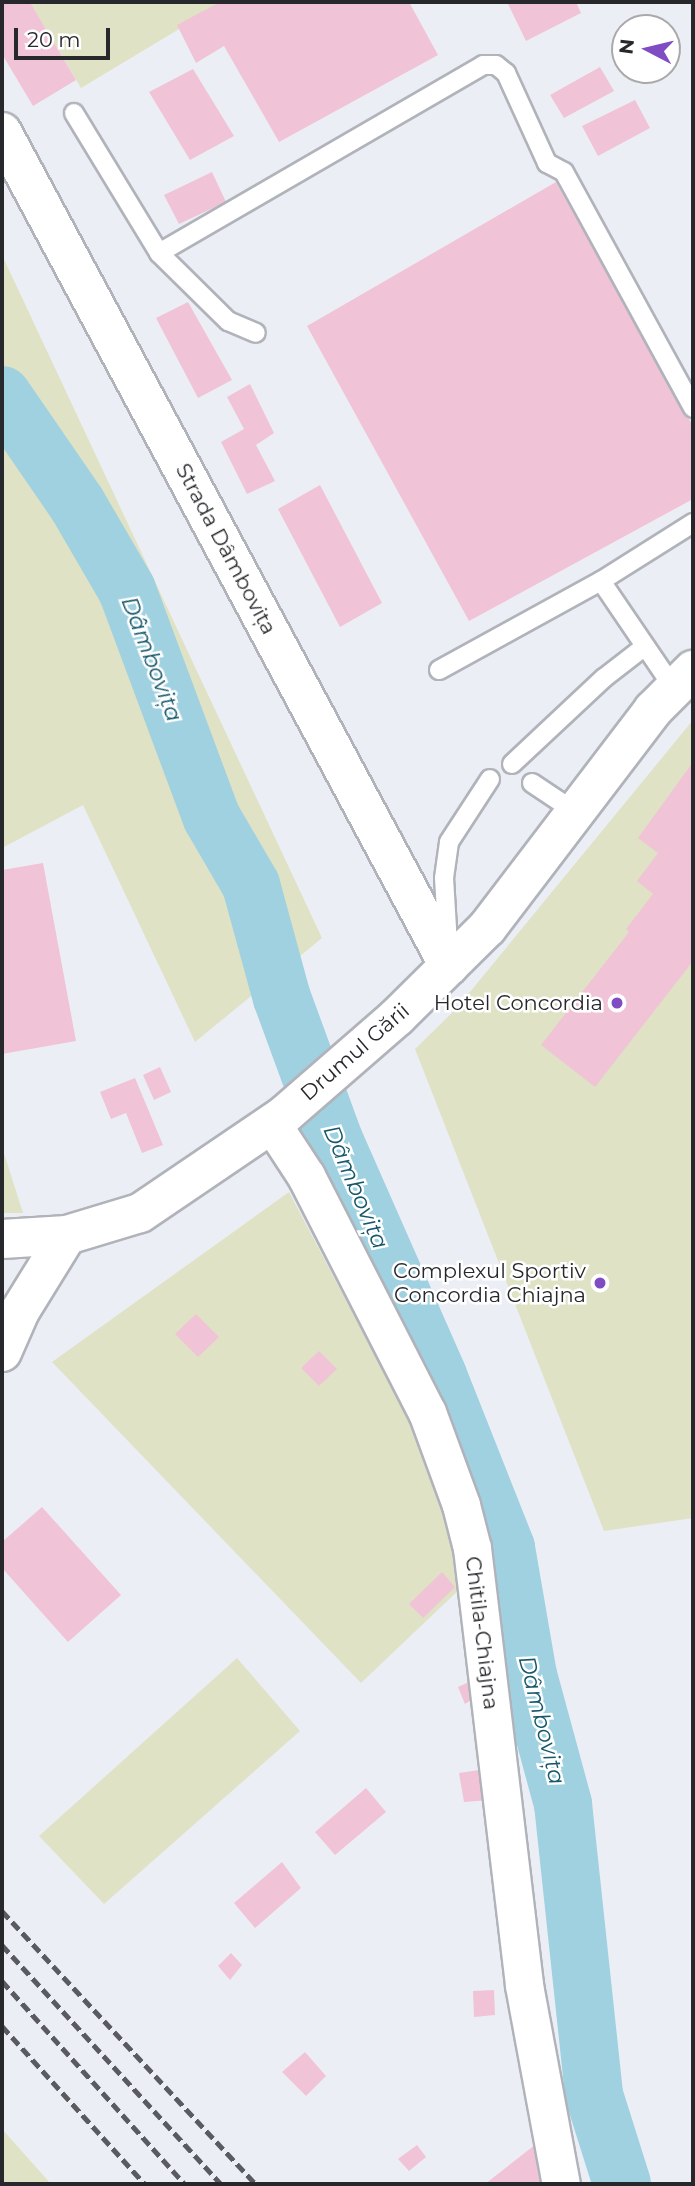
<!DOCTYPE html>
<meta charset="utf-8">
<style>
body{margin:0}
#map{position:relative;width:695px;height:2186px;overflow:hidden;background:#eceef6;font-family:Montserrat,sans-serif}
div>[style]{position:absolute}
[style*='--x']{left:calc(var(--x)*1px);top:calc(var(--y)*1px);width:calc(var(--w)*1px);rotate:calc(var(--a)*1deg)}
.green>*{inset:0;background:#dfe2c4}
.river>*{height:58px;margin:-29px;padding:0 29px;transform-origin:29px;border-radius:29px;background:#9fd1e1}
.building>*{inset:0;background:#f1c3d6}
.roads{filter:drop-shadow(2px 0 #b1b3bb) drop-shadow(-2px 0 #b1b3bb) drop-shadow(0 2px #b1b3bb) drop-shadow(0 -2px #b1b3bb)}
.service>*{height:18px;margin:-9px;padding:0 9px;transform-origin:9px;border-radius:9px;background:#fff}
.minor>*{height:37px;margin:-18.5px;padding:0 18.5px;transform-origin:18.5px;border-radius:18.5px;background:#fff}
.tertiary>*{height:38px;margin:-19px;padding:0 19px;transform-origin:19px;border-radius:19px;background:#fff}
.secondary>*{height:38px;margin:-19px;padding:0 19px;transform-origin:19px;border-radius:19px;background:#fff}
.rail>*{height:5px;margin-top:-2.5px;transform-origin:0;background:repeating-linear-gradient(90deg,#5a5b60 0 10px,transparent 0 15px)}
.dots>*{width:19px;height:19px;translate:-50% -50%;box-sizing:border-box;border:4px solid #fff;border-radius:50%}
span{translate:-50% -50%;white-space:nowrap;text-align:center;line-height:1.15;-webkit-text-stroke:5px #fff;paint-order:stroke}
.street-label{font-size:21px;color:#27282b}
.poi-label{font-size:21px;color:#27282b}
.right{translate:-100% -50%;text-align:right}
.water-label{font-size:23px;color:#16586a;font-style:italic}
.frame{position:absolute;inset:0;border:4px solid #27282b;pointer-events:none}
.north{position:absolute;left:611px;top:14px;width:70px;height:70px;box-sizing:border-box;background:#fff;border:2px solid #a9a9aa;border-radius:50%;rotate:277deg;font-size:19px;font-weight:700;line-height:28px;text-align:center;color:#27282b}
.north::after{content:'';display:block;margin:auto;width:24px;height:32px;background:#7f4cc4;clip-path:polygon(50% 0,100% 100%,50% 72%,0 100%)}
.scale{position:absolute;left:14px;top:28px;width:96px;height:32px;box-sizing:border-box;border:4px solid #27282b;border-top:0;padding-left:9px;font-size:21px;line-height:24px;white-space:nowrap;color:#27282b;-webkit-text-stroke:5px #fff;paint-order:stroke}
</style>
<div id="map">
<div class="green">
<div style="clip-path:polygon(30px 2px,224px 2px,81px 88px)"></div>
<div style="clip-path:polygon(2px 255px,322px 938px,195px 1042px,83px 805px,2px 848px)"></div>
<div style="clip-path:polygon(693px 720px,693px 1518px,604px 1531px,415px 1049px,456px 1009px)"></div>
<div style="clip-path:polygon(2px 1147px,23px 1213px,2px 1213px)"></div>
<div style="clip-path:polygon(289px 1192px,440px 1479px,463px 1586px,361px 1683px,52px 1362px)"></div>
<div style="clip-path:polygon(237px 1658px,300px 1731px,104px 1904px,39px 1836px)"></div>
<div style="clip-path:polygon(2px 2129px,51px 2184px,2px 2184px)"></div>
</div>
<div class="river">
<div style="--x:2;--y:395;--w:132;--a:55.5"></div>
<div style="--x:77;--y:504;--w:99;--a:59.8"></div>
<div style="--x:127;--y:590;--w:243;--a:69.6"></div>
<div style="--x:212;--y:818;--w:78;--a:59.8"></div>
<div style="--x:251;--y:885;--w:117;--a:74.7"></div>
<div style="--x:282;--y:998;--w:151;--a:69.9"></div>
<div style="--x:334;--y:1140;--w:258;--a:66.2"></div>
<div style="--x:438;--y:1376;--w:185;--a:68.4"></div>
<div style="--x:506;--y:1548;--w:129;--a:80.2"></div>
<div style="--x:528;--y:1675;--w:134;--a:74.8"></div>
<div style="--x:563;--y:1804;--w:293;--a:83.9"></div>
<div style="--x:594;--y:2095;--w:93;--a:72.5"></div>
</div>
<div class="building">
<div style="clip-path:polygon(2px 2px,30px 2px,76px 80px,33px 106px,2px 54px)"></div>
<div style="clip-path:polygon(220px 2px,409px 2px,438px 55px,279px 142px,224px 46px,196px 63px,177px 25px)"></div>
<div style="clip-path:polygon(507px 2px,576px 2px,581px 13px,526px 41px)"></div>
<div style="clip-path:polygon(600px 67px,614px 91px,564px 118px,550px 95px)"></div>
<div style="clip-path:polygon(193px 69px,234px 136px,190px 160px,149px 92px)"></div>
<div style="clip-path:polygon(635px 100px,650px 128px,598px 156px,582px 126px)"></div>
<div style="clip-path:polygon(212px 172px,226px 202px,179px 224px,164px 195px)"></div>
<div style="clip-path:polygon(556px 182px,693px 426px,693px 499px,469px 621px,307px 326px)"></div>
<div style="clip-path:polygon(188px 302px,232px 380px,198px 398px,156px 318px)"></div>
<div style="clip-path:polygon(250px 384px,274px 433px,256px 445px,275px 481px,247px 494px,221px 442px,244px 429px,227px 397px)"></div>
<div style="clip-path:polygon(320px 485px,382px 603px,340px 627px,278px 509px)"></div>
<div style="clip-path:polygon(693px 762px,693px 961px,595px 1087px,541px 1045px,629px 932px,626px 929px,653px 894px,637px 881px,658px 853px,638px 838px)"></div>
<div style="clip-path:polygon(43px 863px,76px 1041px,2px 1054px,2px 870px)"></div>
<div style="clip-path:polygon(160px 1067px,171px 1092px,154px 1100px,143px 1075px)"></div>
<div style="clip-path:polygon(135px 1078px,163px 1145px,142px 1153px,126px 1113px,111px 1119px,100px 1092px)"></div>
<div style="clip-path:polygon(196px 1314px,219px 1337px,198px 1357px,175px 1334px)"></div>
<div style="clip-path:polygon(319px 1351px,337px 1369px,319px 1386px,301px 1368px)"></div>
<div style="clip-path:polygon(42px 1507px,121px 1595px,68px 1642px,2px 1568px,2px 1542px)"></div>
<div style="clip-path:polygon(442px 1572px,455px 1587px,423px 1618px,409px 1604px)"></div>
<div style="clip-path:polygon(469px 1682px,476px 1697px,465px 1704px,458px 1687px)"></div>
<div style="clip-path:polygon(486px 1769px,491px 1800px,464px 1802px,459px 1773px)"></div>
<div style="clip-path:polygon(366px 1788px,386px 1812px,335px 1855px,315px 1832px)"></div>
<div style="clip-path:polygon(282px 1862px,301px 1888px,255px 1928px,234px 1903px)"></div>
<div style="clip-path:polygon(231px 1953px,242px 1965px,230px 1980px,218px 1966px)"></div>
<div style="clip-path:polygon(494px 1990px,495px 2015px,474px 2017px,473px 1991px)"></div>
<div style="clip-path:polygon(305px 2052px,326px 2076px,306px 2096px,282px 2072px)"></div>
<div style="clip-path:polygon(536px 2144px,543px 2184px,485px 2184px)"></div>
<div style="clip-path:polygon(417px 2145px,426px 2157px,409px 2171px,398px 2159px)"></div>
</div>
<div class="roads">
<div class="service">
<div style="--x:74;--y:113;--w:164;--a:58.7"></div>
<div style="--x:159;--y:253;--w:97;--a:44.6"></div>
<div style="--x:228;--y:321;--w:30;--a:23"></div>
<div style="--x:159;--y:253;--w:375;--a:-30.1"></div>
<div style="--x:483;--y:65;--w:13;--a:0"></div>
<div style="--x:496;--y:65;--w:13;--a:39"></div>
<div style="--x:506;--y:73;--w:99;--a:65.5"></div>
<div style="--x:547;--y:163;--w:19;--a:28"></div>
<div style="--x:564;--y:172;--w:269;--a:61.3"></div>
<div style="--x:601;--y:581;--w:128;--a:55.8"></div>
<div style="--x:439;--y:670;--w:185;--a:-28.8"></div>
<div style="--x:601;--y:581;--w:109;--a:-32.2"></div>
<div style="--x:512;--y:764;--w:126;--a:-43.1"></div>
<div style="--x:604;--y:678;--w:51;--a:-37.8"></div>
<div style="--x:532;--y:783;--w:54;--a:33.7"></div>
<div style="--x:448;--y:945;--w:67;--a:-93.4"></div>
<div style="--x:444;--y:878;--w:36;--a:-82"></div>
<div style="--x:449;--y:842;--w:75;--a:-56.9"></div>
</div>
<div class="minor">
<div style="--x:272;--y:1124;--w:62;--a:56.8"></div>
<div style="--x:306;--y:1176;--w:265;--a:62.9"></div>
<div style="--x:427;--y:1412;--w:99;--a:69.9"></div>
<div style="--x:461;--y:1505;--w:44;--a:75.7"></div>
<div style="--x:472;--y:1548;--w:440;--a:83.2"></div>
<div style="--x:524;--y:1985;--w:202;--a:79.5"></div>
</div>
<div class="tertiary">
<div style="--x:2;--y:132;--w:946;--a:61.81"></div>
</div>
<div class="secondary">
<div style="--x:2;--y:1239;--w:65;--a:-3.5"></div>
<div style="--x:67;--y:1235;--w:76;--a:-16.8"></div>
<div style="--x:140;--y:1213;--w:173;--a:-34.1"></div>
<div style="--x:283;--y:1116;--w:151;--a:-41"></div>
<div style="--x:397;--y:1017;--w:127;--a:-44.7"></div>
<div style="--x:487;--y:928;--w:274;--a:-52.7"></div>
<div style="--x:653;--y:710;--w:57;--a:-45"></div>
<div style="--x:2;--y:1352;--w:45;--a:-66.3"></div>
<div style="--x:20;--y:1311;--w:89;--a:-58.3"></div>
</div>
</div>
<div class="rail">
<div style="--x:2;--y:1911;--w:373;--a:47.1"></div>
<div style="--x:2;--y:1945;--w:324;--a:47.5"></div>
<div style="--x:2;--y:1981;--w:273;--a:48"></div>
<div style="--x:2;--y:2026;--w:213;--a:47.9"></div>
</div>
<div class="dots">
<div style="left:617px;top:1003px;background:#7f4cc4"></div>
<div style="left:600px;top:1283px;background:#7f4cc4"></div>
</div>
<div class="street-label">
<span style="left:226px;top:549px;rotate:62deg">Strada Dâmbovița</span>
<span style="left:355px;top:1052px;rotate:-41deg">Drumul Gării</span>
<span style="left:482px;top:1633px;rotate:83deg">Chitila-Chiajna</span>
</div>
<div class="poi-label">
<span class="right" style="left:603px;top:1003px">Hotel Concordia</span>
<span class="right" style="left:586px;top:1283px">Complexul Sportiv<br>Concordia Chiajna</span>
</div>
<div class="water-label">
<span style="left:152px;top:659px;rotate:69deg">Dâmbovița</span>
<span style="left:356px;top:1187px;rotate:67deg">Dâmbovița</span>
<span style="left:542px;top:1720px;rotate:76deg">Dâmbovița</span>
</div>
<div class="frame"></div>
<div class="north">N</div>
<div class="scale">20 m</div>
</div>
